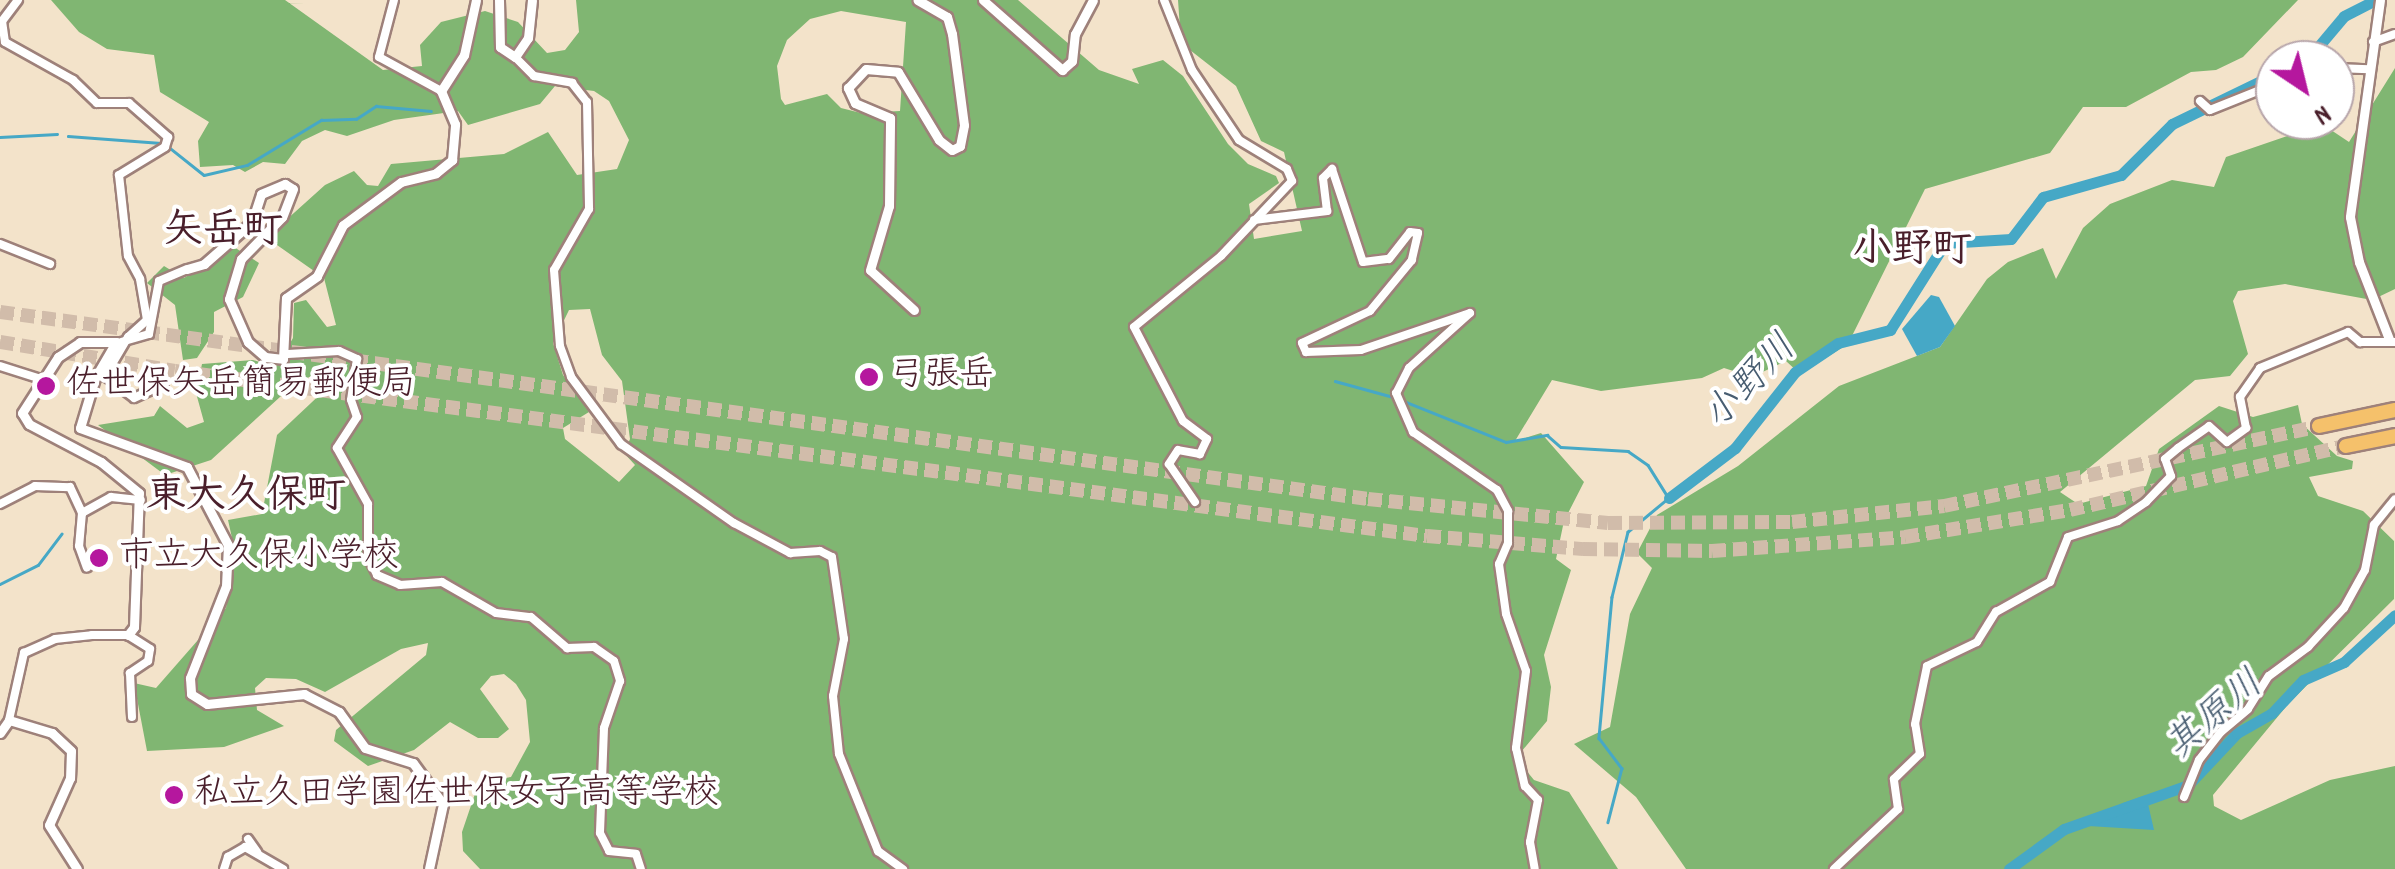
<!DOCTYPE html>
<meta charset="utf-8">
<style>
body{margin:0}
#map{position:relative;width:2395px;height:869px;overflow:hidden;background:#f3e3ca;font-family:Dekko,"Klee One",sans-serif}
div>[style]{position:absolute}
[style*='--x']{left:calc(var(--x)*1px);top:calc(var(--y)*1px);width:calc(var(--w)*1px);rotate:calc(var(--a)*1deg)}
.forest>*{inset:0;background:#80b672}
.water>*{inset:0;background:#46a8c6}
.stream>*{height:2.5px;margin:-1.25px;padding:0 1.25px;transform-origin:1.25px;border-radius:1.25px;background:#46a8c6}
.river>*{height:11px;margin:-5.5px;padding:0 5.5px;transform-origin:5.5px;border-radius:5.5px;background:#46a8c6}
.motorway-tunnel>*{height:14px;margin-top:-7px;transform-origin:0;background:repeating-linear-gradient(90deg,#d1bcaa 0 14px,transparent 0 21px)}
.roads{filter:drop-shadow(2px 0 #9e817a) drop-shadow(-2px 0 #9e817a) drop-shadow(0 2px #9e817a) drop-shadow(0 -2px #9e817a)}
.minor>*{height:8px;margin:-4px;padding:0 4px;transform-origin:4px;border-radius:4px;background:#fff}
.tertiary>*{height:9px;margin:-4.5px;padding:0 4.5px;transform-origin:4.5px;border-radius:4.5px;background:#fff}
.motorway>*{height:14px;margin:-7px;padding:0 7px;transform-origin:7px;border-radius:7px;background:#f5c16b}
.dots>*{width:28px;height:28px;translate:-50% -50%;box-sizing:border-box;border:5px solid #fff;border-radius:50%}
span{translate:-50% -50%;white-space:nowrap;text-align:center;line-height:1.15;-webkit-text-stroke:8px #fff;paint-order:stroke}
.poi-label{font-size:35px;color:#4a1f2b}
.left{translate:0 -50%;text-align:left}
.water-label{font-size:38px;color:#485d71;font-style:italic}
.quarter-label{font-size:40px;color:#4a1f2b;font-weight:700}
.north{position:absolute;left:2255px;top:40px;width:100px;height:100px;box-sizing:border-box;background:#fff;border:2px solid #b7a5aa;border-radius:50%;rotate:145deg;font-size:28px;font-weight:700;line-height:40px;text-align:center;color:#4a1f2b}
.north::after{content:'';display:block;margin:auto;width:35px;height:45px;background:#b5179e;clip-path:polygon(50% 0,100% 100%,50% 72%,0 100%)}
</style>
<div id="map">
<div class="forest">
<div style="clip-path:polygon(evenodd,51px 0,285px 0,383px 70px,422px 66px,420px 45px,441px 22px,485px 11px,518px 22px,547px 53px,565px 50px,579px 32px,576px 0,1018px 0,1099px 70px,1139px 84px,1132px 69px,1163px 60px,1183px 76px,1228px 144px,1248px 164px,1276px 176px,1279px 183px,1249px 204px,1254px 239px,1302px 231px,1284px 152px,1261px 141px,1236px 86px,1181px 43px,1178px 0,2298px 0,2243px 57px,2216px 70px,2191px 72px,2126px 107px,2083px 107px,2050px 153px,1925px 189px,1848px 344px,1800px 374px,1786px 361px,1752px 377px,1724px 368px,1702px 378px,1601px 391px,1552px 380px,1515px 441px,1541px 433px,1584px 482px,1564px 521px,1556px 559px,1571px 570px,1544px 655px,1551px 687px,1547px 721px,1516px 758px,1534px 780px,1569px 792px,1618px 869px,480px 869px,463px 851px,462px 832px,479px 782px,511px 777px,530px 742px,526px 700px,516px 684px,504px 674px,491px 676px,480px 689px,509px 729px,498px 738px,478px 738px,450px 722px,414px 750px,368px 766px,334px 741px,336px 730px,426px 655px,428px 643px,401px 649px,325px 692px,296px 679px,266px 678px,255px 688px,257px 710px,284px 726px,224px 747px,147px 751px,134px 683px,156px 688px,226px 608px,234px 547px,228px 520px,262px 514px,277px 435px,328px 387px,328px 378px,319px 372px,292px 386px,211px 460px,165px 475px,98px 425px,154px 416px,160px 406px,187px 428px,204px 422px,196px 393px,202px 364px,253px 360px,276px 367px,293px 338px,294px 303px,306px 300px,327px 327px,336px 325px,324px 278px,277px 245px,275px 230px,325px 185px,354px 171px,367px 185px,378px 186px,391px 164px,504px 154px,548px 132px,577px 175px,617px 169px,629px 140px,609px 101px,594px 91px,555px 86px,540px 104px,468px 125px,458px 111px,394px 120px,347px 136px,325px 130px,302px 141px,285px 164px,263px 162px,245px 172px,233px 165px,200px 167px,198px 141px,209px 122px,160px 92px,154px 55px,107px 49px,79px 32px,51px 0,841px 11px,906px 22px,900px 111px,861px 113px,841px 108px,827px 94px,785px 105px,781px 99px,777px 66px,787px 40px,810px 19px,841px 11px,51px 0,590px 309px,602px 355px,622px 381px,630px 439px,624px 453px,635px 465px,619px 482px,565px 439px,563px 428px,589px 412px,563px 375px,553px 343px,569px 310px,590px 309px)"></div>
<div style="clip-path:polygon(2395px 68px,2395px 289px,2372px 300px,2285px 284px,2238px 291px,2233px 301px,2248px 354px,2230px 376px,2195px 380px,2060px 492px,2078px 504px,2146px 486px,2159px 449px,2219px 406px,2253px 417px,2298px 405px,2302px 424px,2337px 456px,2353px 461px,2352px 469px,2309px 477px,2318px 496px,2363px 511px,2394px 541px,2394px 599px,2289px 703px,2213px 795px,2214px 806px,2241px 820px,2330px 780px,2395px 766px,2395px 869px,1686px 869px,1636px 797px,1574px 744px,1610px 727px,1630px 614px,1652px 568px,1637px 553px,1657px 515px,1738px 466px,1839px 386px,1940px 347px,1987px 279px,2008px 262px,2043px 248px,2056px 279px,2083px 228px,2110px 204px,2172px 180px,2214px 187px,2226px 157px,2322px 124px,2349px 142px)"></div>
<div style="clip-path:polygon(234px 247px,259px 263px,243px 297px,214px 312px,214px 332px,197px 358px,183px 360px,175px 305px,147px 283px,164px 266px,184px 278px)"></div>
</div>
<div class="water">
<div style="clip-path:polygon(1931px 295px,1939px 297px,1955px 326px,1940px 347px,1917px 356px,1902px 329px)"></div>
<div style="clip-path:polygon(2146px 795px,2154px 830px,2088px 826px,2123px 803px)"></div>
</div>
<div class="stream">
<div style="--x:68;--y:136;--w:93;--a:4.3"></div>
<div style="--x:0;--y:137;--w:57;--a:-3"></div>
<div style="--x:170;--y:148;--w:43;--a:38.5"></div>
<div style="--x:204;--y:175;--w:44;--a:-13.1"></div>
<div style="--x:247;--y:165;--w:87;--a:-31.3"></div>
<div style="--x:321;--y:120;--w:35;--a:-2"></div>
<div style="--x:356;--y:119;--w:24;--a:-33"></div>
<div style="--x:376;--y:106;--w:55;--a:5.2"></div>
<div style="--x:1335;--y:381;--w:60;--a:15.4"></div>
<div style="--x:1401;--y:400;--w:113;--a:21.8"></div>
<div style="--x:1506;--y:442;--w:42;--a:-9.7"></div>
<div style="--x:1547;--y:435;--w:18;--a:41"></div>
<div style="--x:1561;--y:447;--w:67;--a:3.4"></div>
<div style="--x:1628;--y:451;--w:24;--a:35"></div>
<div style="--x:1648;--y:465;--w:39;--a:58"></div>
<div style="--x:1669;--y:498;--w:53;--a:140.3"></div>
<div style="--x:1628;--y:532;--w:67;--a:103.8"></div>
<div style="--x:1612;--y:597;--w:142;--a:95.3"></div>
<div style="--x:1599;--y:738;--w:38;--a:53"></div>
<div style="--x:1622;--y:768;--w:56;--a:104.5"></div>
<div style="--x:0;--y:584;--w:42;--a:-26.6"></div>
<div style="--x:38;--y:565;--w:39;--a:-53"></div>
</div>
<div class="river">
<div style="--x:2307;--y:60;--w:57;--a:-49.9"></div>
<div style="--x:2344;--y:16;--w:36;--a:-27"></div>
<div style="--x:1669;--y:498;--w:83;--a:-37.1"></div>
<div style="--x:1735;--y:448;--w:97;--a:-51.7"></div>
<div style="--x:1795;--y:372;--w:52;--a:-34"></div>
<div style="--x:1838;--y:343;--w:54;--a:-14"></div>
<div style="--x:1890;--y:330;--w:103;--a:-57.7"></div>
<div style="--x:1945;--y:243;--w:66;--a:-3.5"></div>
<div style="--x:2011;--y:239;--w:53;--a:-52.7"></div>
<div style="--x:2043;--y:197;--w:81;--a:-15.8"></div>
<div style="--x:2121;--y:175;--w:72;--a:-45"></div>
<div style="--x:2172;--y:124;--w:114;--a:-25.9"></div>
<div style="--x:2009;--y:869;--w:68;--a:-36"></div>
<div style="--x:2064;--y:829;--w:132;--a:-19.5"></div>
<div style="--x:2188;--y:785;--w:71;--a:-46.7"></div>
<div style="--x:2237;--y:733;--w:40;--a:-29.7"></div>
<div style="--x:2272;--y:713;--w:45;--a:-46.8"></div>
<div style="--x:2303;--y:680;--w:45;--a:-23.7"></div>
<div style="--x:2344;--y:662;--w:69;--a:-42.7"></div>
</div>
<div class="motorway-tunnel">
<div style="--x:0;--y:312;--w:1381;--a:7.78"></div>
<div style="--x:1368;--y:499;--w:241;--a:5.7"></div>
<div style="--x:1608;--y:523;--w:184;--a:-0.3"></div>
<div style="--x:1792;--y:522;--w:153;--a:-6"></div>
<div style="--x:1944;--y:506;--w:383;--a:-12"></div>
<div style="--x:0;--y:342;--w:177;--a:9.4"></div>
<div style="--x:175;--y:371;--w:1263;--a:7.51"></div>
<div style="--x:1427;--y:536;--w:157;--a:4.8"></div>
<div style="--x:1583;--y:549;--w:129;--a:0.9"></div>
<div style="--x:1712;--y:551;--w:194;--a:-4.1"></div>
<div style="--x:1905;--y:537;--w:167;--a:-9.3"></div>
<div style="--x:2070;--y:510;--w:283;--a:-13.1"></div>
</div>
<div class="roads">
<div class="minor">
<div style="--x:18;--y:0;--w:26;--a:127"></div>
<div style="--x:2;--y:21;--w:21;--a:82"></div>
<div style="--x:5;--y:42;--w:78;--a:29.2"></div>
<div style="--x:73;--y:80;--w:33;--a:44"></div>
<div style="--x:97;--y:103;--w:32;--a:0"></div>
<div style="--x:129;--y:103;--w:52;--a:41.1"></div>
<div style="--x:168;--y:137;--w:10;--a:107"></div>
<div style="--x:165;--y:147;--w:54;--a:148.7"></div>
<div style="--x:119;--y:175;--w:81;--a:83.7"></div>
<div style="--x:128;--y:256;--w:26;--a:62"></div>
<div style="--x:140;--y:279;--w:42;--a:80.3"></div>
<div style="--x:147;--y:320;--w:25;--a:138"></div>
<div style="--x:128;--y:337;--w:45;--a:120.5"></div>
<div style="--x:105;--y:376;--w:36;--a:37"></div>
<div style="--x:134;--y:398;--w:33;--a:-25"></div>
<div style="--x:394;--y:0;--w:59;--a:104.7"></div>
<div style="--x:379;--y:57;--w:71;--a:28.7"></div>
<div style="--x:1164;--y:0;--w:75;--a:68.2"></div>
<div style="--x:1192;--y:70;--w:84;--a:56.1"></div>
<div style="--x:1239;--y:140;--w:56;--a:31.1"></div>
<div style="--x:1287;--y:169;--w:13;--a:67"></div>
<div style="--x:1292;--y:181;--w:103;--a:133.4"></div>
<div style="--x:1221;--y:256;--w:112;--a:140.8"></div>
<div style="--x:1134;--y:327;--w:106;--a:62.5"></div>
<div style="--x:1183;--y:421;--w:30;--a:37"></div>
<div style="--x:1207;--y:439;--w:17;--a:115"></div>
<div style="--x:1200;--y:454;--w:22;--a:-170"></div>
<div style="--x:1178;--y:450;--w:17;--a:123"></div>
<div style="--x:1169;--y:464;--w:46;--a:55.6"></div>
<div style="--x:2373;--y:42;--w:23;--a:-20"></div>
<div style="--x:515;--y:57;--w:27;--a:45"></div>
<div style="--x:534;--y:76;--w:39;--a:10"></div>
<div style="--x:572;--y:83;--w:24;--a:52"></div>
<div style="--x:587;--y:102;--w:107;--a:88.9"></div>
<div style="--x:589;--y:209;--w:70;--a:119.8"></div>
<div style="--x:554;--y:270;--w:76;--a:85.5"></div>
<div style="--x:560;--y:346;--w:33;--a:70"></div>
<div style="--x:571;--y:377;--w:84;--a:53.3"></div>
<div style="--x:621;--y:444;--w:138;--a:35"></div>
<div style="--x:734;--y:523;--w:64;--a:28.2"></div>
<div style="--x:790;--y:553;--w:30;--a:-4"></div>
<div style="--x:820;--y:551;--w:13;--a:27"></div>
<div style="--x:832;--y:557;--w:83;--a:81.7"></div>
<div style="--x:844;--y:639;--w:58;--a:100.9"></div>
<div style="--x:833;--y:696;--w:58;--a:84.1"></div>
<div style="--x:839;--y:754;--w:105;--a:68.1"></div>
<div style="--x:878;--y:851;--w:31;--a:36"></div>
<div style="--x:2335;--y:68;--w:34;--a:2"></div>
<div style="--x:2200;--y:101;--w:13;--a:42"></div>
<div style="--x:2210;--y:110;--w:70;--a:-21.8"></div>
<div style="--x:1254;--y:220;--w:74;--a:-7"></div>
<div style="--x:1327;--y:211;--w:33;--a:-97"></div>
<div style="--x:1323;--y:178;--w:13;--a:-45"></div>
<div style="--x:1332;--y:169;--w:98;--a:71.6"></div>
<div style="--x:1363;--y:262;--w:26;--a:-7"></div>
<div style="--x:1389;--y:259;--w:34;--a:-52"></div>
<div style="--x:1410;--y:232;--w:8;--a:7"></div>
<div style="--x:1418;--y:233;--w:28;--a:103"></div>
<div style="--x:1412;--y:260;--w:66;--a:129.5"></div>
<div style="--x:1370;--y:311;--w:75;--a:154.8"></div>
<div style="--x:1302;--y:343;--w:10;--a:66"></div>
<div style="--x:1306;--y:352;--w:55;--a:-2.1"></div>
<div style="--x:1361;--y:350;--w:115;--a:-18.7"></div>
<div style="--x:0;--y:244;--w:54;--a:21.8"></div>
<div style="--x:1470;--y:313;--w:82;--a:138"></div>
<div style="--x:1409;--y:368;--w:28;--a:117"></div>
<div style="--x:1396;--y:393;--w:43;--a:66.4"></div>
<div style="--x:1413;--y:432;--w:102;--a:34.6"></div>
<div style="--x:1497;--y:490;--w:24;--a:62"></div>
<div style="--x:1508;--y:511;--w:32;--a:90"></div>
<div style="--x:1508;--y:543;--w:23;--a:113"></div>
<div style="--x:1499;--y:564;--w:50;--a:82"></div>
<div style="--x:1506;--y:614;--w:60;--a:70.7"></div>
<div style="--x:1526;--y:671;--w:78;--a:97.4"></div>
<div style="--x:1516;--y:748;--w:39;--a:77"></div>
<div style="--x:1525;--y:786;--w:19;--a:47"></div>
<div style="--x:1538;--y:800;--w:43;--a:100.8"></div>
<div style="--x:1530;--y:842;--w:27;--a:80"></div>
<div style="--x:121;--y:342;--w:29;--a:-16"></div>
<div style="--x:149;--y:334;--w:54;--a:-79.3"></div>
<div style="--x:159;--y:281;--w:30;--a:-23"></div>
<div style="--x:288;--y:354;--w:51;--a:-3.4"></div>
<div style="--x:339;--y:351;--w:20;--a:24"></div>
<div style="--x:357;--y:359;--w:41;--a:98.3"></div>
<div style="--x:351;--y:400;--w:18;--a:71"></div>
<div style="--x:357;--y:417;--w:37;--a:123"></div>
<div style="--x:337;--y:448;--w:64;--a:61"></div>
<div style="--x:368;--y:504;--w:53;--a:90"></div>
<div style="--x:368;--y:557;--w:20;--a:63"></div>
<div style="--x:377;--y:575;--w:25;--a:23"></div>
<div style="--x:400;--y:585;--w:42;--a:-4.1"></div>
<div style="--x:442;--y:582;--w:62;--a:29.9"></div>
<div style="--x:496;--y:613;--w:35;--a:7"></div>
<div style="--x:531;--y:617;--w:48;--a:40.7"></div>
<div style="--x:567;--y:648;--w:27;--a:-2"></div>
<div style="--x:594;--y:647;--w:24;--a:35"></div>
<div style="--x:614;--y:661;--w:21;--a:73"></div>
<div style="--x:620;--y:681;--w:50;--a:108.8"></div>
<div style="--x:604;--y:728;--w:105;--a:92.2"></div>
<div style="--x:600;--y:833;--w:20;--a:63"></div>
<div style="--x:609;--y:851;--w:27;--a:6"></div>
<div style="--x:636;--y:854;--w:16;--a:72"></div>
<div style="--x:0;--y:366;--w:43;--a:17.6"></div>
<div style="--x:0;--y:504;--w:39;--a:-27"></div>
<div style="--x:35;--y:486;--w:35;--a:2"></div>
<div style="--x:70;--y:487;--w:29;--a:65"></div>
<div style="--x:82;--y:513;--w:33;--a:95"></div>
<div style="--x:79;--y:546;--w:23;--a:70"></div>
<div style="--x:82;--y:513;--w:33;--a:-29"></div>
<div style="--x:111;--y:497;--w:30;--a:6"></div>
<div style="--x:9;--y:720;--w:69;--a:-77.4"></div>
<div style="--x:24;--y:653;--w:34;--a:-24"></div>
<div style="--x:55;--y:639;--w:37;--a:-6"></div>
<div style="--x:92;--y:635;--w:36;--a:0"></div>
<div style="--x:128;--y:635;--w:26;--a:32"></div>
<div style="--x:150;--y:649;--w:12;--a:99"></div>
<div style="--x:148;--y:661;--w:22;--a:146"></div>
<div style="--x:130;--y:673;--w:44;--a:87.4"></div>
<div style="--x:2184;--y:797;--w:40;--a:-68"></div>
<div style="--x:2199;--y:760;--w:36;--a:-52"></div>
<div style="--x:2221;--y:732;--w:35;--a:-40"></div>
<div style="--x:2248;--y:709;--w:39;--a:-58"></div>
<div style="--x:2269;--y:676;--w:49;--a:-36.6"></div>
<div style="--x:2308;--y:647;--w:53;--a:-47.3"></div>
<div style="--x:2344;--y:608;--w:43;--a:-61.1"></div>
<div style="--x:2365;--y:570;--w:46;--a:-78.7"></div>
<div style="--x:2374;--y:525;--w:33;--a:-51"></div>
<div style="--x:248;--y:839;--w:16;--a:55"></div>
<div style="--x:224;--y:869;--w:13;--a:-72"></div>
<div style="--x:228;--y:857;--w:20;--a:-30"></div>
<div style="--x:245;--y:847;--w:44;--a:30.1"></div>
<div style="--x:1834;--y:869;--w:88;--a:-43.2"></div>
<div style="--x:1898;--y:809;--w:30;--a:-98"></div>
<div style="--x:1894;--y:779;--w:36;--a:-44"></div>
<div style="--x:1920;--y:754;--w:30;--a:-99"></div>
<div style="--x:1915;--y:724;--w:59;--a:-78.3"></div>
<div style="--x:1927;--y:666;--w:55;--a:-25.6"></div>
<div style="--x:1977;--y:642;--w:36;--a:-58"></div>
<div style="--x:1996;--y:612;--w:62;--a:-29.1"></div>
<div style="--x:2050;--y:582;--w:48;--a:-68.2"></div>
<div style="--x:2068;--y:537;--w:52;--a:-17.7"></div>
<div style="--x:2118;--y:521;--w:34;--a:-34"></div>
<div style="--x:2146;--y:502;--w:36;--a:-46"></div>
<div style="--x:2171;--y:476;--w:18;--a:-109"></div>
<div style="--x:2165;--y:459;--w:17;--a:-40"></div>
<div style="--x:2178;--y:448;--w:38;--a:-35"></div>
<div style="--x:2209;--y:426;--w:24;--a:42"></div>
<div style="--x:2227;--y:442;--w:24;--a:-36"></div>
<div style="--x:2246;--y:428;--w:32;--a:-101"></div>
<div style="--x:2240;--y:397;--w:35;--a:-55"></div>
<div style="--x:2260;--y:368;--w:95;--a:-22.2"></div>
<div style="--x:2348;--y:332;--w:16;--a:40"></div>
<div style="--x:2360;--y:342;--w:35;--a:0"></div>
</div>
<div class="tertiary">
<div style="--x:499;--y:0;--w:47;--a:88.8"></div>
<div style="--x:500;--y:47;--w:18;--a:34"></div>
<div style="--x:515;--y:57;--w:23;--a:-56"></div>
<div style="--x:528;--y:38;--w:38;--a:-84"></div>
<div style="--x:983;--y:0;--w:106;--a:41.5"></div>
<div style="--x:1062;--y:70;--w:13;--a:-42"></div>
<div style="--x:1072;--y:61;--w:27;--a:-84"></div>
<div style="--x:1075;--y:34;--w:38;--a:-62"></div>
<div style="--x:2380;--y:0;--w:219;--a:97.9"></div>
<div style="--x:2350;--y:217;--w:46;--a:78.7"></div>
<div style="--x:2359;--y:262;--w:83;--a:68.7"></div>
<div style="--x:187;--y:269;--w:18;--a:-16"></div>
<div style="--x:204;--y:264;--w:64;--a:-41.2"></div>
<div style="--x:252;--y:222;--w:29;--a:-72"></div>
<div style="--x:261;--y:194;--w:26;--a:-23"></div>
<div style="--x:285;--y:184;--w:9;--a:32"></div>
<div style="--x:293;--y:189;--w:30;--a:111"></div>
<div style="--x:282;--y:217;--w:59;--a:134.3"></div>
<div style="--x:241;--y:259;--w:42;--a:106.7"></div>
<div style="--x:229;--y:299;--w:47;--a:66.2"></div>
<div style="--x:248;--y:342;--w:23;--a:41"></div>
<div style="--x:265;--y:357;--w:18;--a:6"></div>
<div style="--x:283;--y:359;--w:61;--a:-87.2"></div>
<div style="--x:286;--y:298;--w:38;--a:-35"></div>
<div style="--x:317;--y:276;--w:57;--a:-63"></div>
<div style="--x:343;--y:225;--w:72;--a:-36.6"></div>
<div style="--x:401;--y:182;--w:36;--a:-14"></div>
<div style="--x:436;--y:173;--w:21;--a:-39"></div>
<div style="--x:452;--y:160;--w:36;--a:-85"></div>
<div style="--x:455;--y:124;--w:36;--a:-113"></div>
<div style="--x:441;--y:91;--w:43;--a:-57.4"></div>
<div style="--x:464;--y:55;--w:56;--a:-77.7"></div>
<div style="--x:914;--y:310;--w:59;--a:-137.7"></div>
<div style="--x:870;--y:270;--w:67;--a:-73.5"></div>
<div style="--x:889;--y:206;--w:88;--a:-89.3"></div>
<div style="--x:890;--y:118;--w:38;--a:-157"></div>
<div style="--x:855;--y:103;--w:17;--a:-115"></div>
<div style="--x:848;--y:88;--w:26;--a:-47"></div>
<div style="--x:866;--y:69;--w:32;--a:5"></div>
<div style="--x:898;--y:72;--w:79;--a:58.9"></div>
<div style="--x:939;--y:140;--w:16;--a:38"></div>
<div style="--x:952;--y:150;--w:9;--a:-27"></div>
<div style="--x:960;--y:146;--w:21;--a:-79"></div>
<div style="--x:964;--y:125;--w:92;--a:-97.5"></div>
<div style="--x:952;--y:34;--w:18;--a:-106"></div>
<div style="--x:947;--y:17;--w:34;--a:-150"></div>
<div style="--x:128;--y:635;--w:10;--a:-53"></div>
<div style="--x:134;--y:627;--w:134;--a:-87.9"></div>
<div style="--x:139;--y:493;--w:49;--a:-140.8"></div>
<div style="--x:101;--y:462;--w:81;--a:-152.2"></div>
<div style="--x:29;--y:424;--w:13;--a:-122"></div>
<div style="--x:22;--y:413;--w:67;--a:-57.3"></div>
<div style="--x:58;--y:357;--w:27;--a:-34"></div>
<div style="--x:80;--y:342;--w:36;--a:0"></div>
<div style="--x:116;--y:342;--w:42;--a:120.3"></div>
<div style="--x:95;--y:378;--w:52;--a:106.7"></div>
<div style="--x:80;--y:428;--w:114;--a:20"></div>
<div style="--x:187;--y:467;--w:88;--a:62.3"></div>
<div style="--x:228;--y:545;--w:41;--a:92.8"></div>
<div style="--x:226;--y:586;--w:99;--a:111.4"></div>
<div style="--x:190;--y:678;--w:16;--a:86"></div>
<div style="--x:191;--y:694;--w:19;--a:32"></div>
<div style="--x:207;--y:704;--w:98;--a:-5.9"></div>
<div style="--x:304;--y:694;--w:39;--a:27"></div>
<div style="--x:339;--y:712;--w:44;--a:54.2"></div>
<div style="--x:365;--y:748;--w:50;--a:17.4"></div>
<div style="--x:413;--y:763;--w:51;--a:53.8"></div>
<div style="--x:443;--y:804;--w:66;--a:102.2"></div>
<div style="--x:0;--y:733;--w:16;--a:-55"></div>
<div style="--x:9;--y:720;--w:45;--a:16.8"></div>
<div style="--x:52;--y:733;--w:26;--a:43"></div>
<div style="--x:71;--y:751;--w:27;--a:92"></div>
<div style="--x:70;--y:778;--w:51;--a:114.1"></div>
<div style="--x:49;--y:825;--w:52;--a:57.5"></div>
</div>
<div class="motorway">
<div style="--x:2319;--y:426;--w:78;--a:-11.9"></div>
<div style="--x:2346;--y:446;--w:50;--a:-11.5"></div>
</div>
</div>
<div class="dots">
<div style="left:869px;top:377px;background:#b5179e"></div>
<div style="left:46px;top:386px;background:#b5179e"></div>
<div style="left:99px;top:558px;background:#b5179e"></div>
<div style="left:174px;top:795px;background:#b5179e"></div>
</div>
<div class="poi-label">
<span class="left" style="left:889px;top:377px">弓張岳</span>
<span class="left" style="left:66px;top:386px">佐世保矢岳簡易郵便局</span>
<span class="left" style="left:119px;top:558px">市立大久保小学校</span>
<span class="left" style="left:194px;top:795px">私立久田学園佐世保女子高等学校</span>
</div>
<div class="water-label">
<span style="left:1752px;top:384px;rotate:-46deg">小野川</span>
<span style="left:2216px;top:717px;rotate:-40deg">其原川</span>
</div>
<div class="quarter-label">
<span style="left:223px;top:234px">矢岳町</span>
<span style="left:1912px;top:253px">小野町</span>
<span style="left:246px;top:499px">東大久保町</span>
</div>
<div class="north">N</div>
</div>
